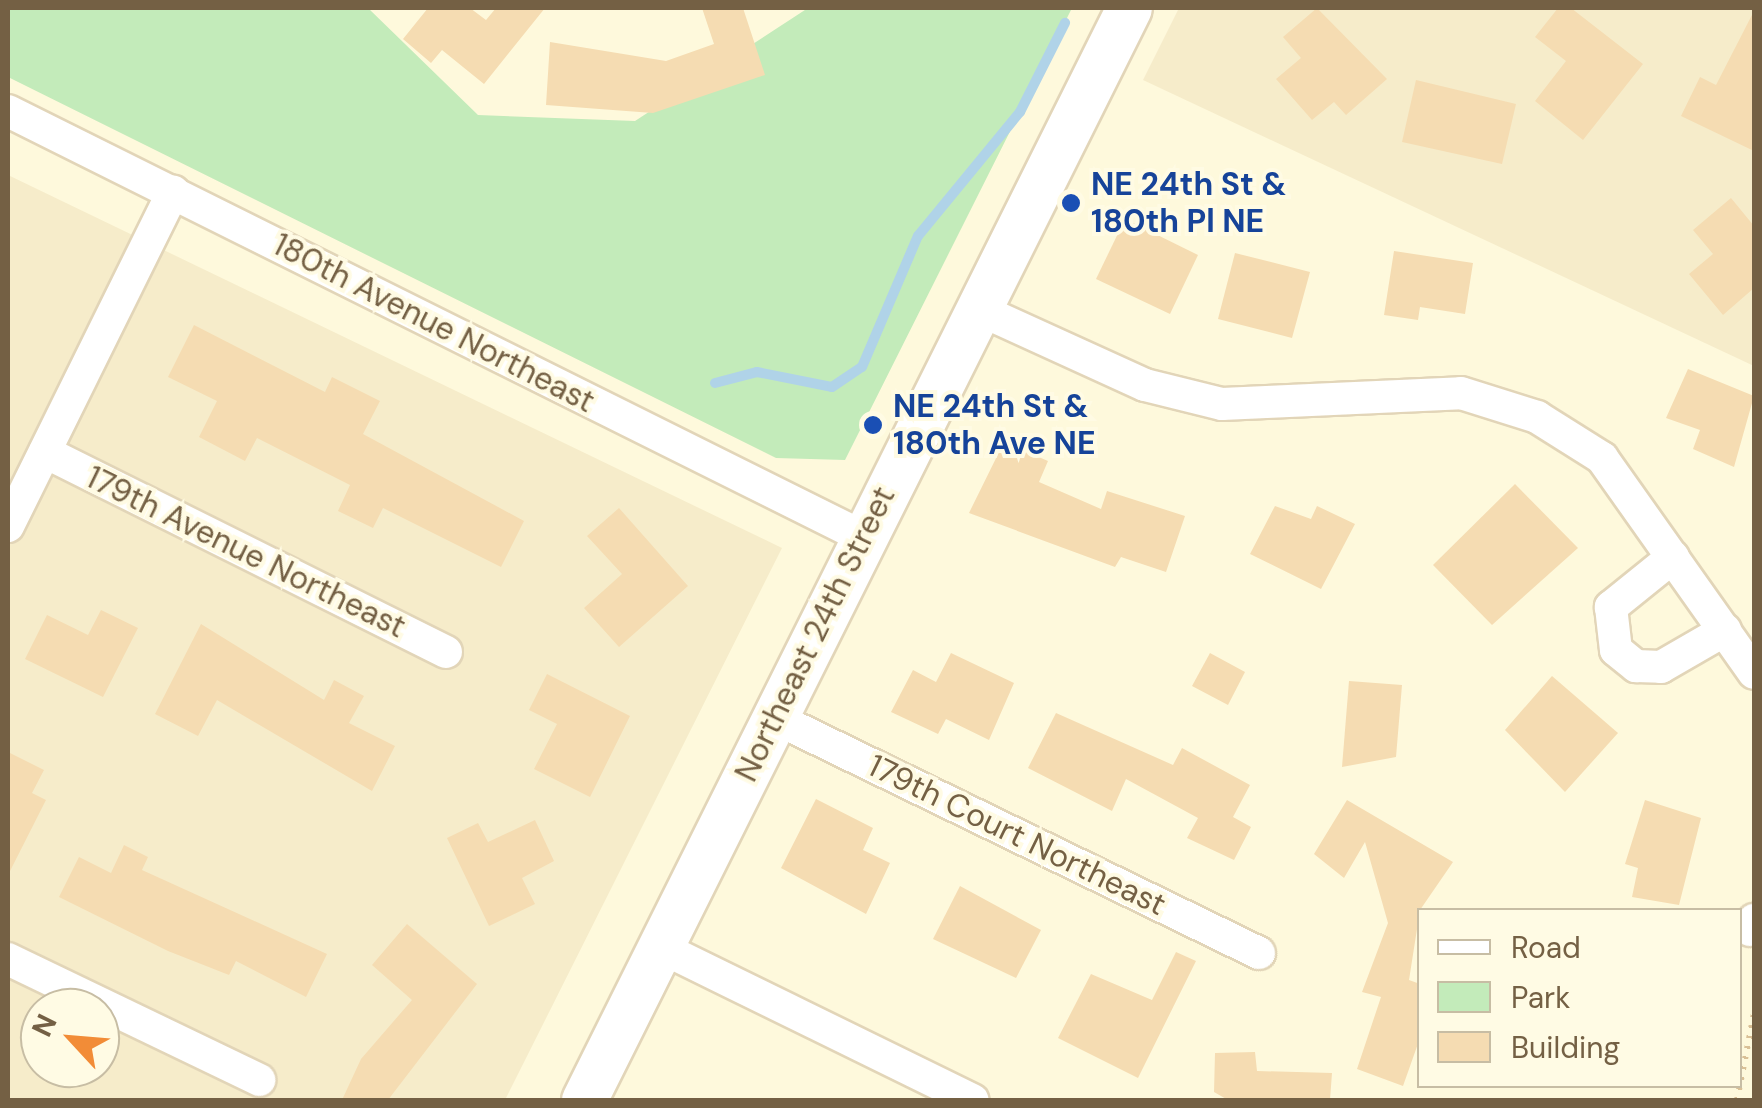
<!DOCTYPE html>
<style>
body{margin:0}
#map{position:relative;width:1762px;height:1108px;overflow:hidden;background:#fef9dc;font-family:"DM Sans",sans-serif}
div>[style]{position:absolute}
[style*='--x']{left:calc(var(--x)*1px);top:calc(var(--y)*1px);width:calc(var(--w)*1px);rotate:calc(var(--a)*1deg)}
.residential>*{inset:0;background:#f6ecca}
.green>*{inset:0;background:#c3ebba}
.stream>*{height:10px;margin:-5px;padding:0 5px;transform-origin:5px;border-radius:5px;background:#b0d3e8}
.building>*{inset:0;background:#f5dcb2}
.path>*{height:6px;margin-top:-3px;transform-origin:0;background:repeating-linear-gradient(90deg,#d9c096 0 2.5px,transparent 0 10.5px)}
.roads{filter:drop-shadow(2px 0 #e2d5b8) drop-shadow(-2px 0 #e2d5b8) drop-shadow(0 2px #e2d5b8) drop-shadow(0 -2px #e2d5b8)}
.street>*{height:32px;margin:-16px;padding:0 16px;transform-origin:16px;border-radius:16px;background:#fff}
.secondary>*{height:45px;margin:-22.5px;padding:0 22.5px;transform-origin:22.5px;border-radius:22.5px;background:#fff}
.dots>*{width:28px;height:28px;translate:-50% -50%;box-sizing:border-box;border:5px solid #fffbe4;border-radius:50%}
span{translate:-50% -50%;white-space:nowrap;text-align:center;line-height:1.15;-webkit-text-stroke:8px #fffbe4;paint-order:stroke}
.transit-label{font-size:32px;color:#164399;font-weight:700}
.left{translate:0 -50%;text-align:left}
.street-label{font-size:32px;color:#746044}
.frame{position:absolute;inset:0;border:10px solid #746044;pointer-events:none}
.legend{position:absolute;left:1417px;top:908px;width:325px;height:180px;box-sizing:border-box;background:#fffbe4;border:2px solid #c7bda4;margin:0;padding:12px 18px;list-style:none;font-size:30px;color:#746044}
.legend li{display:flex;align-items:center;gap:20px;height:50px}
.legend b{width:50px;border:2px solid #c7bda4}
.north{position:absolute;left:20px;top:988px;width:100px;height:100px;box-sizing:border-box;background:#fffbe4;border:2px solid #c7bda4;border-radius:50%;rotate:296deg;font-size:28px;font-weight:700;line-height:40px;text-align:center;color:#746044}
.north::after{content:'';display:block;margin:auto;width:35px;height:45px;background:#f28c37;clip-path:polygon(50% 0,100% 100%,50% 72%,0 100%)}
</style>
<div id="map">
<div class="residential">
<div style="clip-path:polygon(1179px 8px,1754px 8px,1754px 366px,1143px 80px)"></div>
<div style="clip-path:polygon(evenodd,8px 175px,782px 548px,505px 1100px,8px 1100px,8px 175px,40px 1008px,100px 1008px,100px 1068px,40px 1068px,40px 1008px)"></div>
</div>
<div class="green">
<div style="clip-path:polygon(8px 8px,368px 8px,478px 115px,635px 121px,808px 8px,1072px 8px,845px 460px,776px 458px,8px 77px)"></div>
</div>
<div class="stream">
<div style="--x:715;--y:383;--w:43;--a:-14.7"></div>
<div style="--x:757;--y:372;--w:76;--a:11.3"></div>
<div style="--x:832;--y:387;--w:36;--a:-34"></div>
<div style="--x:862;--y:367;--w:142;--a:-66.9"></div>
<div style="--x:918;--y:236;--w:161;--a:-50.6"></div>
<div style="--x:1020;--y:112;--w:100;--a:-63.2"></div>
</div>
<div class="building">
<div style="clip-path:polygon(428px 8px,470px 8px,486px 20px,496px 8px,545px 8px,484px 84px,442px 50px,431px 63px,403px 39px)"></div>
<div style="clip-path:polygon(702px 8px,743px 8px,765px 75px,653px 113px,546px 105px,550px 42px,666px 61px,714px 44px)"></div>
<div style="clip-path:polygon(1317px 8px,1387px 79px,1346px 115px,1334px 102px,1312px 120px,1276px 79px,1301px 58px,1283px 37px)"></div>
<div style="clip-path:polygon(1558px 8px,1571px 8px,1643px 64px,1583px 140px,1535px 101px,1566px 61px,1535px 37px)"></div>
<div style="clip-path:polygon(1754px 11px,1754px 151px,1681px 116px,1700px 77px,1716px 85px)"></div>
<div style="clip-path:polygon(1416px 80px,1516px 104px,1502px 164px,1402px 142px)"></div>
<div style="clip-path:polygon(1731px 198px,1754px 226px,1754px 288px,1723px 315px,1689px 274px,1713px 254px,1693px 230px)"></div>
<div style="clip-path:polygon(1125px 219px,1198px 255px,1170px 314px,1096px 279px)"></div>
<div style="clip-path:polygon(1394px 251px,1473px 263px,1465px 314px,1420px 307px,1418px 320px,1384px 315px)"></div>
<div style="clip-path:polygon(1235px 253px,1310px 272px,1292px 338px,1218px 319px)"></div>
<div style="clip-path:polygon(194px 325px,325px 392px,332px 377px,380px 401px,363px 434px,524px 521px,501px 567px,383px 508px,373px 528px,338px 511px,350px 485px,257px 438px,245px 461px,199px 437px,217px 401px,168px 377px)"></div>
<div style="clip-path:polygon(1688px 369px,1754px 396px,1734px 467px,1693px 449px,1700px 430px,1666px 418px)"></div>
<div style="clip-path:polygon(1004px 442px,1048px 461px,1039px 482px,1101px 509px,1107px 491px,1185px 516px,1166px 572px,1121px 557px,1115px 567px,969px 513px)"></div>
<div style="clip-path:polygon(1515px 484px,1578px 548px,1492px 625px,1433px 565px)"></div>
<div style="clip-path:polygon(1275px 506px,1311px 519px,1317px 506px,1355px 524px,1321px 589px,1250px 554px)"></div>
<div style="clip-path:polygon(619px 508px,688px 586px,619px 647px,584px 608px,622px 574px,587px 536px)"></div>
<div style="clip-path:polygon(101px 610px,138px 628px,103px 697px,25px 659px,47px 615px,88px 635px)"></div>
<div style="clip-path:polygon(201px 624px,324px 700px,334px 680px,364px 696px,349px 723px,395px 746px,372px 791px,217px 700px,198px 736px,155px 714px)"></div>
<div style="clip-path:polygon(951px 653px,1014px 683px,989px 740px,946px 719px,938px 734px,891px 712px,913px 670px,936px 682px)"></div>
<div style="clip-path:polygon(1210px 653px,1245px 672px,1228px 705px,1192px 686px)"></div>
<div style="clip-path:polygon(547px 674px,630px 716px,590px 797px,534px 769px,557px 724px,529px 710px)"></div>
<div style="clip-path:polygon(1552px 676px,1618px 733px,1565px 792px,1505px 730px)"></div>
<div style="clip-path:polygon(1349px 681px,1402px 685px,1396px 757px,1342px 767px)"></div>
<div style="clip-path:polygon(1056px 713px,1173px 765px,1182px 748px,1250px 785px,1233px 817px,1251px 827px,1234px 860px,1187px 838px,1198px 818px,1126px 779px,1112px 811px,1028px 768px)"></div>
<div style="clip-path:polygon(8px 752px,44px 770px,32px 793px,46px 800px,8px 875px)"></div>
<div style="clip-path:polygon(816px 799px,873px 828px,863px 850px,890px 863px,866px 914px,781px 868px)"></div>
<div style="clip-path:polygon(1347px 800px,1453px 862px,1420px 910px,1409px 980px,1420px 984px,1420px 1038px,1403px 1086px,1357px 1069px,1381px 997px,1362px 992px,1388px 923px,1365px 842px,1344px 878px,1314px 854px)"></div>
<div style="clip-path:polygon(1645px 800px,1701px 818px,1679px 905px,1632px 897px,1638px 868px,1625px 864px)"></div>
<div style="clip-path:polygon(535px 820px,554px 861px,522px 878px,535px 904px,489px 926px,447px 838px,478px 823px,488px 842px)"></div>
<div style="clip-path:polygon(124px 845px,148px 857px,142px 870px,327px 954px,306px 997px,236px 961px,229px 975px,168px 951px,59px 897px,79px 857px,111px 873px)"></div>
<div style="clip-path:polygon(960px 886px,1041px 930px,1016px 978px,933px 939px)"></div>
<div style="clip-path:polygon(407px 924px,477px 984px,388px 1100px,342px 1100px,361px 1059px,412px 1000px,372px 965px)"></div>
<div style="clip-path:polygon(1176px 952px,1196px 961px,1138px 1078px,1058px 1038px,1091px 974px,1152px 1000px)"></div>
<div style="clip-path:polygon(1255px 1052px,1257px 1071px,1332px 1073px,1330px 1100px,1228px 1100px,1214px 1092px,1215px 1053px)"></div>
</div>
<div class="path">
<div style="--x:1737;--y:1100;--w:89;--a:-78.9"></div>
</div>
<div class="roads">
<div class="street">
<div style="--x:8;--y:111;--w:953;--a:26.48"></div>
<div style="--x:978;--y:309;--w:183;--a:24.5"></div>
<div style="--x:1145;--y:385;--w:79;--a:13.9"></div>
<div style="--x:1222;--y:404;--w:239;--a:-2.6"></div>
<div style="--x:1461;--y:393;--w:80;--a:17.5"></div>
<div style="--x:1537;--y:417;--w:77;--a:32.2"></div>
<div style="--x:1602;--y:458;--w:263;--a:54.7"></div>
<div style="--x:45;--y:452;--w:448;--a:26.5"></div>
<div style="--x:8;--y:526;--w:373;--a:-63.7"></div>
<div style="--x:1673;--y:557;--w:80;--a:141.1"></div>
<div style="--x:1611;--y:607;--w:43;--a:83.4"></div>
<div style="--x:1616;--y:650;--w:26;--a:39"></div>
<div style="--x:1636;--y:666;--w:25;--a:2"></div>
<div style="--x:1661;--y:667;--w:74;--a:-30"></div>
<div style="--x:775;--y:718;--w:538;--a:25.9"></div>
<div style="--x:1750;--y:930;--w:11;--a:-68"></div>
<div style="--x:660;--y:947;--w:348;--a:26.1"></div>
<div style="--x:8;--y:959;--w:279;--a:25.7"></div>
</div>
<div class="secondary">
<div style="--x:584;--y:1100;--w:1220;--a:-63.48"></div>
</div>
</div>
<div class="dots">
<div style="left:1071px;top:203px;background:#1a4fb4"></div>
<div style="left:873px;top:425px;background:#1a4fb4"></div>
</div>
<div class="transit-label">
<span class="left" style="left:1091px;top:203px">NE 24th St &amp;<br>180th Pl NE</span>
<span class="left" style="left:893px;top:425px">NE 24th St &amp;<br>180th Ave NE</span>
</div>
<div class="street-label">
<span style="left:434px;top:323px;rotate:27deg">180th Avenue Northeast</span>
<span style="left:246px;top:552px;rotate:26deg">179th Avenue Northeast</span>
<span style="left:815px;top:634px;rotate:-64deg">Northeast 24th Street</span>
<span style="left:1017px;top:835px;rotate:26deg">179th Court Northeast</span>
</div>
<div class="frame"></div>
<ul class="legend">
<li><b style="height:12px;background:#fff"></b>Road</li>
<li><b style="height:28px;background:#c3ebba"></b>Park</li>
<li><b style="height:28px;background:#f5dcb2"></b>Building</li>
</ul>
<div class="north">N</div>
</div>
